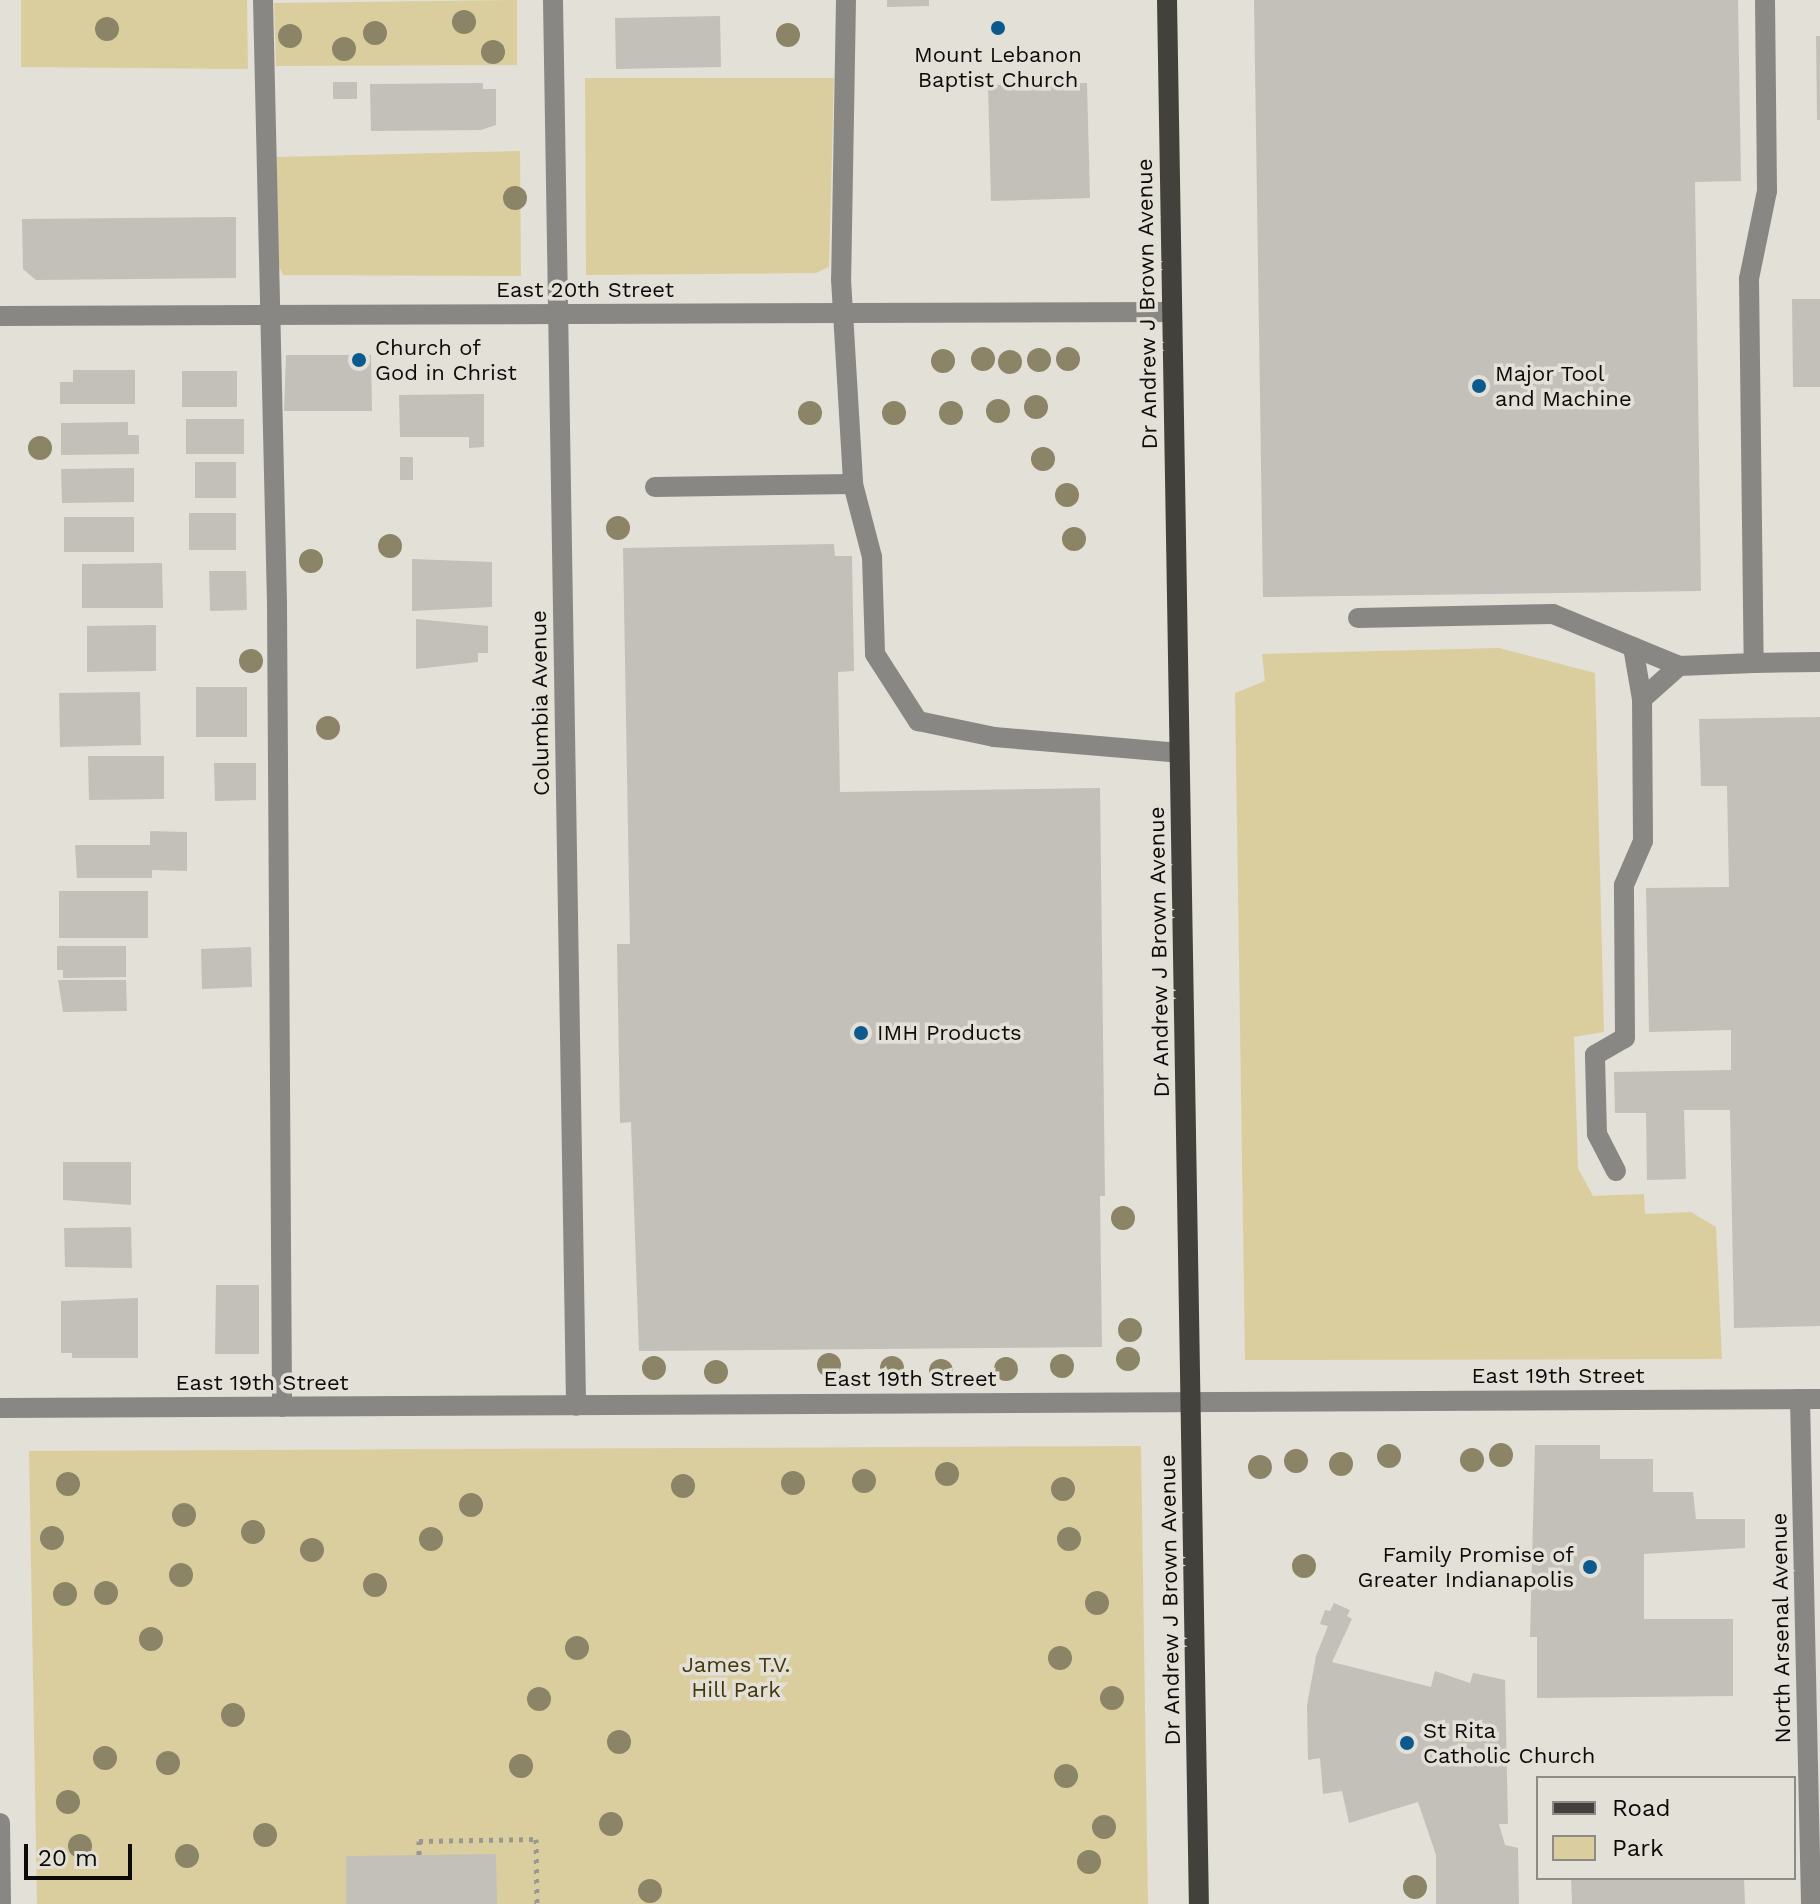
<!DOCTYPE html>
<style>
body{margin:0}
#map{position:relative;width:1820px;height:1904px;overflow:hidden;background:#e2e0d7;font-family:"Work Sans",sans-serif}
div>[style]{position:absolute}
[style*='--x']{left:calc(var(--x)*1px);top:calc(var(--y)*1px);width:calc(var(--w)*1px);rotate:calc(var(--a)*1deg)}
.green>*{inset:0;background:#dbce9e}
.building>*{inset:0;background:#c2c0b8}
.path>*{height:5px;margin-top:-2.5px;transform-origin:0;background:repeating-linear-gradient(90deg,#9a9892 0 4px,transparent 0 10px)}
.minor>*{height:20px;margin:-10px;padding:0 10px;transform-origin:10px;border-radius:10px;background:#888784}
.major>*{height:20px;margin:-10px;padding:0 10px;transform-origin:10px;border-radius:10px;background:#42413b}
.trees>*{width:24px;height:24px;margin:-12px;border-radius:50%;background:#8b8467}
.dots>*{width:22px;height:22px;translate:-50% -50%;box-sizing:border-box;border:4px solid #e2e0d7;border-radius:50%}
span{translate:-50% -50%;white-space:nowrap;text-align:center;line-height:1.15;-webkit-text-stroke:7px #e2e0d7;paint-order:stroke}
.poi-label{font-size:22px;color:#0c0b09}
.left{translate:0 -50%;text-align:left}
.right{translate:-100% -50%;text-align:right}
.street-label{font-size:22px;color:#0c0b09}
.park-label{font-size:22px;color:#43380b}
.legend{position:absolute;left:1536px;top:1776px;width:260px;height:104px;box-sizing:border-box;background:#e2e0d7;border:2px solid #8c8b85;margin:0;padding:10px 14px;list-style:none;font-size:24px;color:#0c0b09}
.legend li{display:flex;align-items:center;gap:16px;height:40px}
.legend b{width:40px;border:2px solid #8c8b85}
.scale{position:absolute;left:24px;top:1844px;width:108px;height:36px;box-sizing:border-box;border:4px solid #0c0b09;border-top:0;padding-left:10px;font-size:24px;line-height:28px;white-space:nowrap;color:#0c0b09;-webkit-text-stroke:6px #e2e0d7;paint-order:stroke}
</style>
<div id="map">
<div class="green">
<div style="clip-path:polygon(21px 0,247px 0,248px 69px,21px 67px)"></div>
<div style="clip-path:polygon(517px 0,517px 65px,276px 66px,274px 3px)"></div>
<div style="clip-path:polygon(585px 78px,834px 78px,829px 267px,816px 273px,586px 275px)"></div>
<div style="clip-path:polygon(520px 151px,521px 276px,283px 275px,279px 266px,276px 157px)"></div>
<div style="clip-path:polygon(1499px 648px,1595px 673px,1604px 1032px,1574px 1037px,1578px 1168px,1593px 1196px,1644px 1194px,1645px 1214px,1691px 1212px,1716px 1227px,1722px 1359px,1245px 1360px,1235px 693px,1265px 681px,1262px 654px)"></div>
<div style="clip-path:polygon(1141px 1446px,1148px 1904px,37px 1904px,29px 1451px)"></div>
</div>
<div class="building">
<div style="clip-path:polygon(887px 0,929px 0,929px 6px,887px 7px)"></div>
<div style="clip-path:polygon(1254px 0,1738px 0,1741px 181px,1695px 182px,1701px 591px,1263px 597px)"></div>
<div style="clip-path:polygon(720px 16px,721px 67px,616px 69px,615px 18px)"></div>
<div style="clip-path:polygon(1816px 36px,1820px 36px,1820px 120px,1817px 120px)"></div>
<div style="clip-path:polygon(333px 82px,357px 82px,357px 99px,333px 99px)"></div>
<div style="clip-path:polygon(483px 83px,483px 89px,496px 89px,496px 125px,481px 130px,371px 131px,370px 84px)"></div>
<div style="clip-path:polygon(1087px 83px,1090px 198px,991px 201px,988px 85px)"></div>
<div style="clip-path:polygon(236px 217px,236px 278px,36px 280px,23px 269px,22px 219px)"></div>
<div style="clip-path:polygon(1792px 299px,1820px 299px,1820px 387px,1793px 387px)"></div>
<div style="clip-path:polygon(286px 355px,371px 355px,372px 411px,284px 411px)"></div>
<div style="clip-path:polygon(73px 370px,135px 370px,135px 404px,60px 404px,60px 382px,73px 382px)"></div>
<div style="clip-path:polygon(182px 371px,237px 371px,237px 407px,182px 407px)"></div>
<div style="clip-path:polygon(484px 394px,484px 447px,469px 448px,469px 437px,400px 437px,399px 395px)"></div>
<div style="clip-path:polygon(186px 419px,244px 419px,244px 454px,186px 454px)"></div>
<div style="clip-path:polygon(128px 422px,128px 435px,139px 435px,139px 454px,61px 455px,61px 423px)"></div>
<div style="clip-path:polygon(400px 457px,413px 457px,413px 480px,400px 480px)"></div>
<div style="clip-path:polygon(195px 462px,236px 462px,236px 498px,195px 498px)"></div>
<div style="clip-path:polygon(134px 468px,134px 502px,62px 503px,61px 469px)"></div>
<div style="clip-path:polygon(189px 513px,236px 513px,236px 550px,189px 550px)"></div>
<div style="clip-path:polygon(64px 517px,134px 517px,134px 552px,64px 552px)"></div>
<div style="clip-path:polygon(834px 544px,835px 556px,852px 556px,854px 671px,838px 672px,840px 792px,1100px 788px,1105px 1196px,1100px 1196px,1102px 1347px,639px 1351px,631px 1122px,620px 1123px,617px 944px,630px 944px,623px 548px)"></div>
<div style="clip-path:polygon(412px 559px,492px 562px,492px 607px,412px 611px)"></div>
<div style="clip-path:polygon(162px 563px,163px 608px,82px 608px,82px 564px)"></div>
<div style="clip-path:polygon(209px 571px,246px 571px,247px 610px,210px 611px)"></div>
<div style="clip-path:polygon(416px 619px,488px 626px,488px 653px,478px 653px,478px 662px,416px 669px)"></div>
<div style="clip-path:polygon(156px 625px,156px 671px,87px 672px,87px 626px)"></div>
<div style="clip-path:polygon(196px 687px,247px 687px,247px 737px,196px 737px)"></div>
<div style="clip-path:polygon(140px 692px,141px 745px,60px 747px,59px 693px)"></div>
<div style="clip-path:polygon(1820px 717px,1820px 1326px,1734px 1328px,1730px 1110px,1684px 1110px,1686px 1179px,1647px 1180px,1646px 1113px,1615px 1113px,1614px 1072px,1731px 1070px,1731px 1030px,1649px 1032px,1646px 888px,1729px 887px,1727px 786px,1701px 786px,1699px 719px)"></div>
<div style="clip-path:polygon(88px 756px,164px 756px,164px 799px,89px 800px)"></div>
<div style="clip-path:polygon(214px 763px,256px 763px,256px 800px,215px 801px)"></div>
<div style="clip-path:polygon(150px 831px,187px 832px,187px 871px,152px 870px,152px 878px,77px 878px,75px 845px,150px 845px)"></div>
<div style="clip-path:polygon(59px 891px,148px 891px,148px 938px,59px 938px)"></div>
<div style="clip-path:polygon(57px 946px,126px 946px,126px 977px,63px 978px,63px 970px,57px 970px)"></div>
<div style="clip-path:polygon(251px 947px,252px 987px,202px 989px,201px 949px)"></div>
<div style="clip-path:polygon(58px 980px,126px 980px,127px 1011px,63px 1012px)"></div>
<div style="clip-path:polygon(63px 1162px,131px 1162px,131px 1205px,63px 1200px)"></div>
<div style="clip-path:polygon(131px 1227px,132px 1268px,65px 1267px,64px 1228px)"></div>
<div style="clip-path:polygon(216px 1285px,259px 1285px,259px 1354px,215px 1354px)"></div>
<div style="clip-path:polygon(138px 1298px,138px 1358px,72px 1358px,72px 1353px,61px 1353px,61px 1301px)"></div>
<div style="clip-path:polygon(1535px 1445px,1600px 1445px,1600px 1459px,1653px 1459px,1653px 1492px,1693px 1492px,1696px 1519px,1745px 1519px,1745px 1548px,1644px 1554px,1644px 1619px,1733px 1619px,1733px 1696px,1537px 1698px,1537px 1637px,1530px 1637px)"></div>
<div style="clip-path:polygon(1334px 1603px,1350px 1610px,1347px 1616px,1352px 1619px,1332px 1662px,1431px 1687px,1435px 1671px,1470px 1683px,1473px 1673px,1505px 1680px,1508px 1824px,1499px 1824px,1505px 1845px,1518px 1848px,1519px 1904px,1436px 1904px,1436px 1855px,1418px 1802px,1349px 1823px,1342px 1791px,1323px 1794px,1320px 1758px,1308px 1760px,1307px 1705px,1316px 1656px,1328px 1626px,1320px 1624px,1325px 1610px,1330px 1611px)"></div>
<div style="clip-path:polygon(496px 1854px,497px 1904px,346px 1904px,346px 1856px)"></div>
<div style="clip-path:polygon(1571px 1878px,1744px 1878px,1745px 1904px,1572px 1904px)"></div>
</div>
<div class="path">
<div style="--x:419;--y:1855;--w:14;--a:-90"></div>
<div style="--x:419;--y:1841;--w:117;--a:-1"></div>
<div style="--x:536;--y:1839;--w:65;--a:89.1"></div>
</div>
<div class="minor">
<div style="--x:263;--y:0;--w:605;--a:88.67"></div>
<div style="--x:277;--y:605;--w:802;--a:89.64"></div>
<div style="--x:553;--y:0;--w:1406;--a:89.06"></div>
<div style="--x:846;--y:0;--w:279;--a:91"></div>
<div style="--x:841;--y:279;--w:205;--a:86.6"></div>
<div style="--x:853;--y:484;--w:75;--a:75.4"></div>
<div style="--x:872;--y:557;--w:97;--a:88.2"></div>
<div style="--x:875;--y:654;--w:80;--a:57.3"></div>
<div style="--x:918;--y:721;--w:78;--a:11.9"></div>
<div style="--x:994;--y:737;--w:186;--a:4.9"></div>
<div style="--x:1765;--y:0;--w:191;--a:89.4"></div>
<div style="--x:1767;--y:191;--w:90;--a:101.6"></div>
<div style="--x:1749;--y:279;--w:384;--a:89.3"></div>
<div style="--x:1754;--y:663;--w:66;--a:-0.9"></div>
<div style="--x:0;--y:316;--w:1170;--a:-0.2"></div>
<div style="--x:655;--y:487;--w:198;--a:-0.9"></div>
<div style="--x:1358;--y:618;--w:195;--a:-1.2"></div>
<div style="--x:1553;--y:614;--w:136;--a:22.4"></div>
<div style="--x:1679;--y:666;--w:75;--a:-2.3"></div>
<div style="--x:1633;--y:647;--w:53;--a:80.2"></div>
<div style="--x:1642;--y:699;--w:50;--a:-41.7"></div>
<div style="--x:1616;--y:1171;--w:42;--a:-117.2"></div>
<div style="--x:1597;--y:1134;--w:79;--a:-91.5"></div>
<div style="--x:1595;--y:1055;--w:34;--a:-30"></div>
<div style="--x:1625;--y:1038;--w:153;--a:-90.4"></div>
<div style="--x:1624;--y:885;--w:48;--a:-66.6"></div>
<div style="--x:1643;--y:841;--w:142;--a:-90.4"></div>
<div style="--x:1800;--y:1399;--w:505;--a:88.75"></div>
<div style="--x:0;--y:1408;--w:1820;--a:-0.28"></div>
<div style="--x:0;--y:1823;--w:81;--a:89.3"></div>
</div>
<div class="major">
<div style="--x:1167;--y:0;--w:1904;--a:89.04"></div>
</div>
<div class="trees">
<div style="left:464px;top:22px"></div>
<div style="left:107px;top:29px"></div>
<div style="left:375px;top:33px"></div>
<div style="left:788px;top:35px"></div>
<div style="left:290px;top:36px"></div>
<div style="left:344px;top:49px"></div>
<div style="left:493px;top:52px"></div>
<div style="left:515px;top:198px"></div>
<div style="left:983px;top:359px"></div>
<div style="left:1068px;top:359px"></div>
<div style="left:1039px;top:360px"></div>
<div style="left:943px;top:361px"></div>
<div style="left:1010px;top:362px"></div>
<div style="left:1036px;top:407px"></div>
<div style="left:998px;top:411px"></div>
<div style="left:810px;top:413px"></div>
<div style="left:894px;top:413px"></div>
<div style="left:951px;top:413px"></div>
<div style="left:40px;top:448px"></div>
<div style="left:1043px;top:459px"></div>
<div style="left:1067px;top:495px"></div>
<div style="left:618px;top:528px"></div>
<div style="left:1074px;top:539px"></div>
<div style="left:390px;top:546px"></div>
<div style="left:311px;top:561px"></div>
<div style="left:251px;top:661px"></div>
<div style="left:328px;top:728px"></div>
<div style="left:1123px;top:1218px"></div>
<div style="left:1130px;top:1330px"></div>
<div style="left:1128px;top:1359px"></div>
<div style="left:829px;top:1365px"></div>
<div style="left:1062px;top:1366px"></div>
<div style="left:654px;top:1368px"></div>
<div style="left:892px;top:1368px"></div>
<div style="left:1006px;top:1369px"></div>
<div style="left:941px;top:1371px"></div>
<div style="left:716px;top:1372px"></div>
<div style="left:1501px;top:1455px"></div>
<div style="left:1389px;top:1456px"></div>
<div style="left:1472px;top:1460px"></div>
<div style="left:1296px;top:1461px"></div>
<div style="left:1341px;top:1464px"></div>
<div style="left:1260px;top:1467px"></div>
<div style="left:947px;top:1474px"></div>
<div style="left:864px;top:1481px"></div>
<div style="left:793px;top:1483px"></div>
<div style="left:68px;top:1484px"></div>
<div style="left:683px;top:1486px"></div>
<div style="left:1063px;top:1489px"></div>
<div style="left:471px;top:1505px"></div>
<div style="left:184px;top:1515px"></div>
<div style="left:253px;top:1532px"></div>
<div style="left:52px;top:1538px"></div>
<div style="left:431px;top:1539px"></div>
<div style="left:1069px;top:1539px"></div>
<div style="left:312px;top:1550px"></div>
<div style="left:1304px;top:1566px"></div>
<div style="left:181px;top:1575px"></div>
<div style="left:375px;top:1585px"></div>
<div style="left:106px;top:1593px"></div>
<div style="left:65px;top:1594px"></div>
<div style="left:1097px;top:1603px"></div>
<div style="left:151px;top:1639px"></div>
<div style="left:577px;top:1648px"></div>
<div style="left:1060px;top:1658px"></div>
<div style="left:1112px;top:1698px"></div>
<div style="left:539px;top:1699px"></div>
<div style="left:233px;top:1715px"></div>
<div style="left:619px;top:1742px"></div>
<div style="left:105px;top:1758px"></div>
<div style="left:168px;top:1763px"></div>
<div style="left:521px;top:1766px"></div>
<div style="left:1066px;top:1776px"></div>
<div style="left:68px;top:1802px"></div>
<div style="left:611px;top:1824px"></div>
<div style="left:1104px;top:1827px"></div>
<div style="left:265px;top:1835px"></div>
<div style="left:80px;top:1846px"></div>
<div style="left:187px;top:1856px"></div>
<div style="left:1089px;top:1862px"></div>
<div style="left:1415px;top:1887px"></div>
<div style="left:650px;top:1891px"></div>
</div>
<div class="dots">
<div style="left:998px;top:28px;background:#0c5a8d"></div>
<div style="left:359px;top:360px;background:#0c5a8d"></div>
<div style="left:1479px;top:386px;background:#0c5a8d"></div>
<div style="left:861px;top:1033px;background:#0c5a8d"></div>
<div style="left:1590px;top:1567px;background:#0c5a8d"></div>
<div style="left:1407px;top:1743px;background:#0c5a8d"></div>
</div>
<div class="poi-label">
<span style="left:998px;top:67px">Mount Lebanon<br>Baptist Church</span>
<span class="left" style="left:375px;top:360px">Church of<br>God in Christ</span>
<span class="left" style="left:1495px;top:386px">Major Tool<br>and Machine</span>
<span class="left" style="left:877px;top:1033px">IMH Products</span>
<span class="right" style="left:1574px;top:1567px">Family Promise of<br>Greater Indianapolis</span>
<span class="left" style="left:1423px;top:1743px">St Rita<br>Catholic Church</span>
</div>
<div class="street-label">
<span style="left:585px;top:290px">East 20th Street</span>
<span style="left:1147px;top:304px;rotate:-91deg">Dr Andrew J Brown Avenue</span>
<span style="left:540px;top:703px;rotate:-91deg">Columbia Avenue</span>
<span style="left:1159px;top:952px;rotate:-91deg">Dr Andrew J Brown Avenue</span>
<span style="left:1558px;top:1376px">East 19th Street</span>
<span style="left:910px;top:1379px">East 19th Street</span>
<span style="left:262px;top:1383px">East 19th Street</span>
<span style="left:1170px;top:1600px;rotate:-91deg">Dr Andrew J Brown Avenue</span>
<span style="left:1781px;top:1628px;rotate:-91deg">North Arsenal Avenue</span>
</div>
<div class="park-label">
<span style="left:736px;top:1677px">James T.V.<br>Hill Park</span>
</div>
<ul class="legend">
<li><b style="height:10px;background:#42413b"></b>Road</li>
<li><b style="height:22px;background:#dbce9e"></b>Park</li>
</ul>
<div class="scale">20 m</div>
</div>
